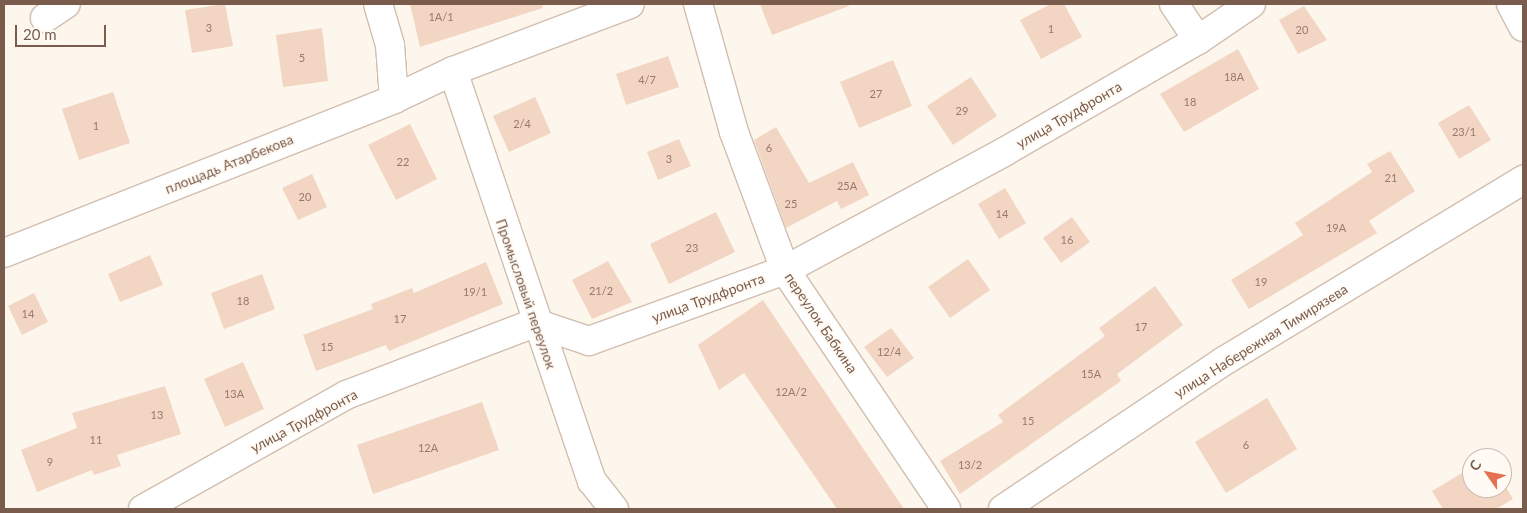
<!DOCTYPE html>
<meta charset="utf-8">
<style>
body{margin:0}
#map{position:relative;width:1527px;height:513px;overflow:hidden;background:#fdf6ec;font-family:Lato,sans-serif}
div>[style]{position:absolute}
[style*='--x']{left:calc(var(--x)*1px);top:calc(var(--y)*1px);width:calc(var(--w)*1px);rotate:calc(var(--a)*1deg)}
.building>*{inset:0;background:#f3d5c3}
.roads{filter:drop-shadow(1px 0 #d1beb0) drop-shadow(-1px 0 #d1beb0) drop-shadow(0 1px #d1beb0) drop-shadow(0 -1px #d1beb0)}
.minor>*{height:28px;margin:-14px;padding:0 14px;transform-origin:14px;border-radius:14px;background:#fff}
span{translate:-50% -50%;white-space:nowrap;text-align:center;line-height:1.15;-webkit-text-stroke:4px #fffaf3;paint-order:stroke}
.number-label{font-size:11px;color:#987a6a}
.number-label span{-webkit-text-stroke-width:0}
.street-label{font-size:14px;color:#7a5c4d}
.frame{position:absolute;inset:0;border:5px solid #7a5c4d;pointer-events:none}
.north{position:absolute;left:1462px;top:448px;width:50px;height:50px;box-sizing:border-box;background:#fffaf3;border:1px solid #cabbb1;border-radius:50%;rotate:303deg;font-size:14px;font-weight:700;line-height:20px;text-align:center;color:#7a5c4d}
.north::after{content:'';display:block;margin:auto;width:18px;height:22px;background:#e76f51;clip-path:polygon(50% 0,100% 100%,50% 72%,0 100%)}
.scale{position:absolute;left:15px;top:25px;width:91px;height:22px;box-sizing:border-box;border:2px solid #7a5c4d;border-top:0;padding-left:6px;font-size:15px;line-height:18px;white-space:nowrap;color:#7a5c4d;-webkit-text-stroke:4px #fffaf3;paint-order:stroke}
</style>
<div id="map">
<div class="building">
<div style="clip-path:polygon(225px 4px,233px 46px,192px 53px,185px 10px)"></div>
<div style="clip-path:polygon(410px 4px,542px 4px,543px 8px,420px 47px)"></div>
<div style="clip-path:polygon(760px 4px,848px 4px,849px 6px,772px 35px)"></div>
<div style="clip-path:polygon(1051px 4px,1064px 4px,1082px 37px,1041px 59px,1020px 20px)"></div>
<div style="clip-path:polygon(1304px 6px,1327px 40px,1298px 54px,1279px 20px)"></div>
<div style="clip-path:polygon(322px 28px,328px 81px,283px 87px,276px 35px)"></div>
<div style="clip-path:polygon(1238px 49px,1259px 89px,1184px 132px,1160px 94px)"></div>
<div style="clip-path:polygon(668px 56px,679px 87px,626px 105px,616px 74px)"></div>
<div style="clip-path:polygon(893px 60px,912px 106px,859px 128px,840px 82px)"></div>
<div style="clip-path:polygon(971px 77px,997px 116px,953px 145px,927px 106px)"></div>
<div style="clip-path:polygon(113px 92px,130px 143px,79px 160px,62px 109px)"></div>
<div style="clip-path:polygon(535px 97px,551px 133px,509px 152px,493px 116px)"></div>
<div style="clip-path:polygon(1469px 105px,1491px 140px,1459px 159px,1438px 123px)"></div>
<div style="clip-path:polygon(410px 124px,437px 179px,396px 200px,368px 145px)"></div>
<div style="clip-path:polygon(776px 127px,809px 183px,853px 162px,869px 195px,841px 209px,837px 201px,786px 228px,754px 140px)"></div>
<div style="clip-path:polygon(679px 139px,691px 166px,658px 180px,647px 152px)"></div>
<div style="clip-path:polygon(1390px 151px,1415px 191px,1369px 221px,1377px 233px,1249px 309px,1231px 280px,1303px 235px,1295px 223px,1372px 172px,1367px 164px)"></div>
<div style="clip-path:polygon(312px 174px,327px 207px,298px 220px,282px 188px)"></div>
<div style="clip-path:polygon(1005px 188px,1026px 223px,999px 239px,978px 204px)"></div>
<div style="clip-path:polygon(716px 212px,735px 252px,669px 284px,650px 244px)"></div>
<div style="clip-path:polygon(1072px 217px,1090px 242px,1061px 263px,1043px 238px)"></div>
<div style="clip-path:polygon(150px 255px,163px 285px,120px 302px,108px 274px)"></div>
<div style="clip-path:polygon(968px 259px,990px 290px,950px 318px,928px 287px)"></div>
<div style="clip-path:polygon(608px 261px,632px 302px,592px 319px,572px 280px)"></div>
<div style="clip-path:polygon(486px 262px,503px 304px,389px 351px,386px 345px,316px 371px,303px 335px,373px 309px,371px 304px,412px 288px,414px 293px)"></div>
<div style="clip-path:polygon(262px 274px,275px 309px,224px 329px,211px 293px)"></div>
<div style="clip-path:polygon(1155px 286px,1183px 325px,1117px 374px,1121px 381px,960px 494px,940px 461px,1003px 422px,998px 415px,1105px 336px,1099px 328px)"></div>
<div style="clip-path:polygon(34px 293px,48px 322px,22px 335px,8px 306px)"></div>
<div style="clip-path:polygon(763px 300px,904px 509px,837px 509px,744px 373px,719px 390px,698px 345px)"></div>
<div style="clip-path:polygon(891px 328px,914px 358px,887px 377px,864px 347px)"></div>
<div style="clip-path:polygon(243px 362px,264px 409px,225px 427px,204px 379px)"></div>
<div style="clip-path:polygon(165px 386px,181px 434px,117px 455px,121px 466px,94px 475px,92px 470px,37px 492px,21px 450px,77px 428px,72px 413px)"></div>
<div style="clip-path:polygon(1267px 398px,1297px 449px,1226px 493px,1195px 442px)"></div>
<div style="clip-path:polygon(482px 402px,499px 450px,373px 494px,357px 445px)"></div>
<div style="clip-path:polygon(1472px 467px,1472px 488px,1502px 488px,1502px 480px,1513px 499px,1496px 509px,1443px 509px,1432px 491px)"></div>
</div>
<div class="roads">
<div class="minor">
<div style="--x:378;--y:4;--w:43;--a:73.7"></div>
<div style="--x:390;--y:45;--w:54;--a:85.8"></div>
<div style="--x:698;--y:4;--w:133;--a:74.3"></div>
<div style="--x:734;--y:132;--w:147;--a:69.7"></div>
<div style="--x:785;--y:270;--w:288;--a:56"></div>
<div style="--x:1174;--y:4;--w:43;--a:56.3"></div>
<div style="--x:1511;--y:4;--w:26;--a:62"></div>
<div style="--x:45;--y:18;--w:25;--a:-34"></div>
<div style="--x:453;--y:71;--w:433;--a:71.3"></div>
<div style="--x:592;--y:481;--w:36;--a:52"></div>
<div style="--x:4;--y:253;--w:419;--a:-21.5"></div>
<div style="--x:394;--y:99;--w:65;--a:-25.4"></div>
<div style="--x:453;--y:71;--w:189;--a:-20.7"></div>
<div style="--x:143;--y:509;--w:233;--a:-29.3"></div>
<div style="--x:346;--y:395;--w:202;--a:-20.9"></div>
<div style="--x:535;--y:323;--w:57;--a:18.4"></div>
<div style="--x:589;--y:341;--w:208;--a:-19.9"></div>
<div style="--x:785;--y:270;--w:249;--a:-28.3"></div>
<div style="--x:1004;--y:152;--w:224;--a:-30"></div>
<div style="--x:1198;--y:40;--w:64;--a:-34.2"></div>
<div style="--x:1003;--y:509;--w:266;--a:-33.8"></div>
<div style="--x:1224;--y:361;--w:350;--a:-31.2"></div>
</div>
</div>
<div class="number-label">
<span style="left:441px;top:17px">1А/1</span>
<span style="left:209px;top:28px">3</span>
<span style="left:1051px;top:29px">1</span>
<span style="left:1302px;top:30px">20</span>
<span style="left:302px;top:58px">5</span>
<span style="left:1234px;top:77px">18А</span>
<span style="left:647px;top:80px">4/7</span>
<span style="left:876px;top:94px">27</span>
<span style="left:1190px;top:102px">18</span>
<span style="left:962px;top:111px">29</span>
<span style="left:522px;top:124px">2/4</span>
<span style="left:96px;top:126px">1</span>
<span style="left:1464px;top:132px">23/1</span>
<span style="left:769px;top:148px">6</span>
<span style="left:669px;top:159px">3</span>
<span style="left:403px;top:162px">22</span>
<span style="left:1391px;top:178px">21</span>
<span style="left:847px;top:186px">25А</span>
<span style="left:305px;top:197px">20</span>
<span style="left:791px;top:204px">25</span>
<span style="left:1002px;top:214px">14</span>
<span style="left:1336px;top:228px">19А</span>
<span style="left:1067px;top:240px">16</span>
<span style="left:692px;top:248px">23</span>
<span style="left:1261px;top:282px">19</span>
<span style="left:601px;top:291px">21/2</span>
<span style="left:475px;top:292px">19/1</span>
<span style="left:243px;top:301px">18</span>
<span style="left:28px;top:314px">14</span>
<span style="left:400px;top:319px">17</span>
<span style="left:1141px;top:327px">17</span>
<span style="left:327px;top:347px">15</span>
<span style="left:889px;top:352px">12/4</span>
<span style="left:1091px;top:374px">15А</span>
<span style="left:791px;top:392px">12А/2</span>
<span style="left:234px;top:394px">13А</span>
<span style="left:157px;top:415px">13</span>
<span style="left:1028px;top:421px">15</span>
<span style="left:96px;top:440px">11</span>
<span style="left:1246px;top:445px">6</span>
<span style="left:428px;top:448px">12А</span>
<span style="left:50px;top:462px">9</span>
<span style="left:970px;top:465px">13/2</span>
</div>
<div class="street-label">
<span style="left:1069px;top:115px;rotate:-30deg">улица Трудфронта</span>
<span style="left:229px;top:164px;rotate:-22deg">площадь Атарбекова</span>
<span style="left:526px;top:294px;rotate:71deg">Промысловый переулок</span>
<span style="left:708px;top:298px;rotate:-20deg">улица Трудфронта</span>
<span style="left:821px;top:323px;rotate:56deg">переулок Бабкина</span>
<span style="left:1261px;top:341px;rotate:-32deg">улица Набережная Тимирязева</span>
<span style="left:304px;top:421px;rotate:-28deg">улица Трудфронта</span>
</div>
<div class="frame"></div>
<div class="north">С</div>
<div class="scale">20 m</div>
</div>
